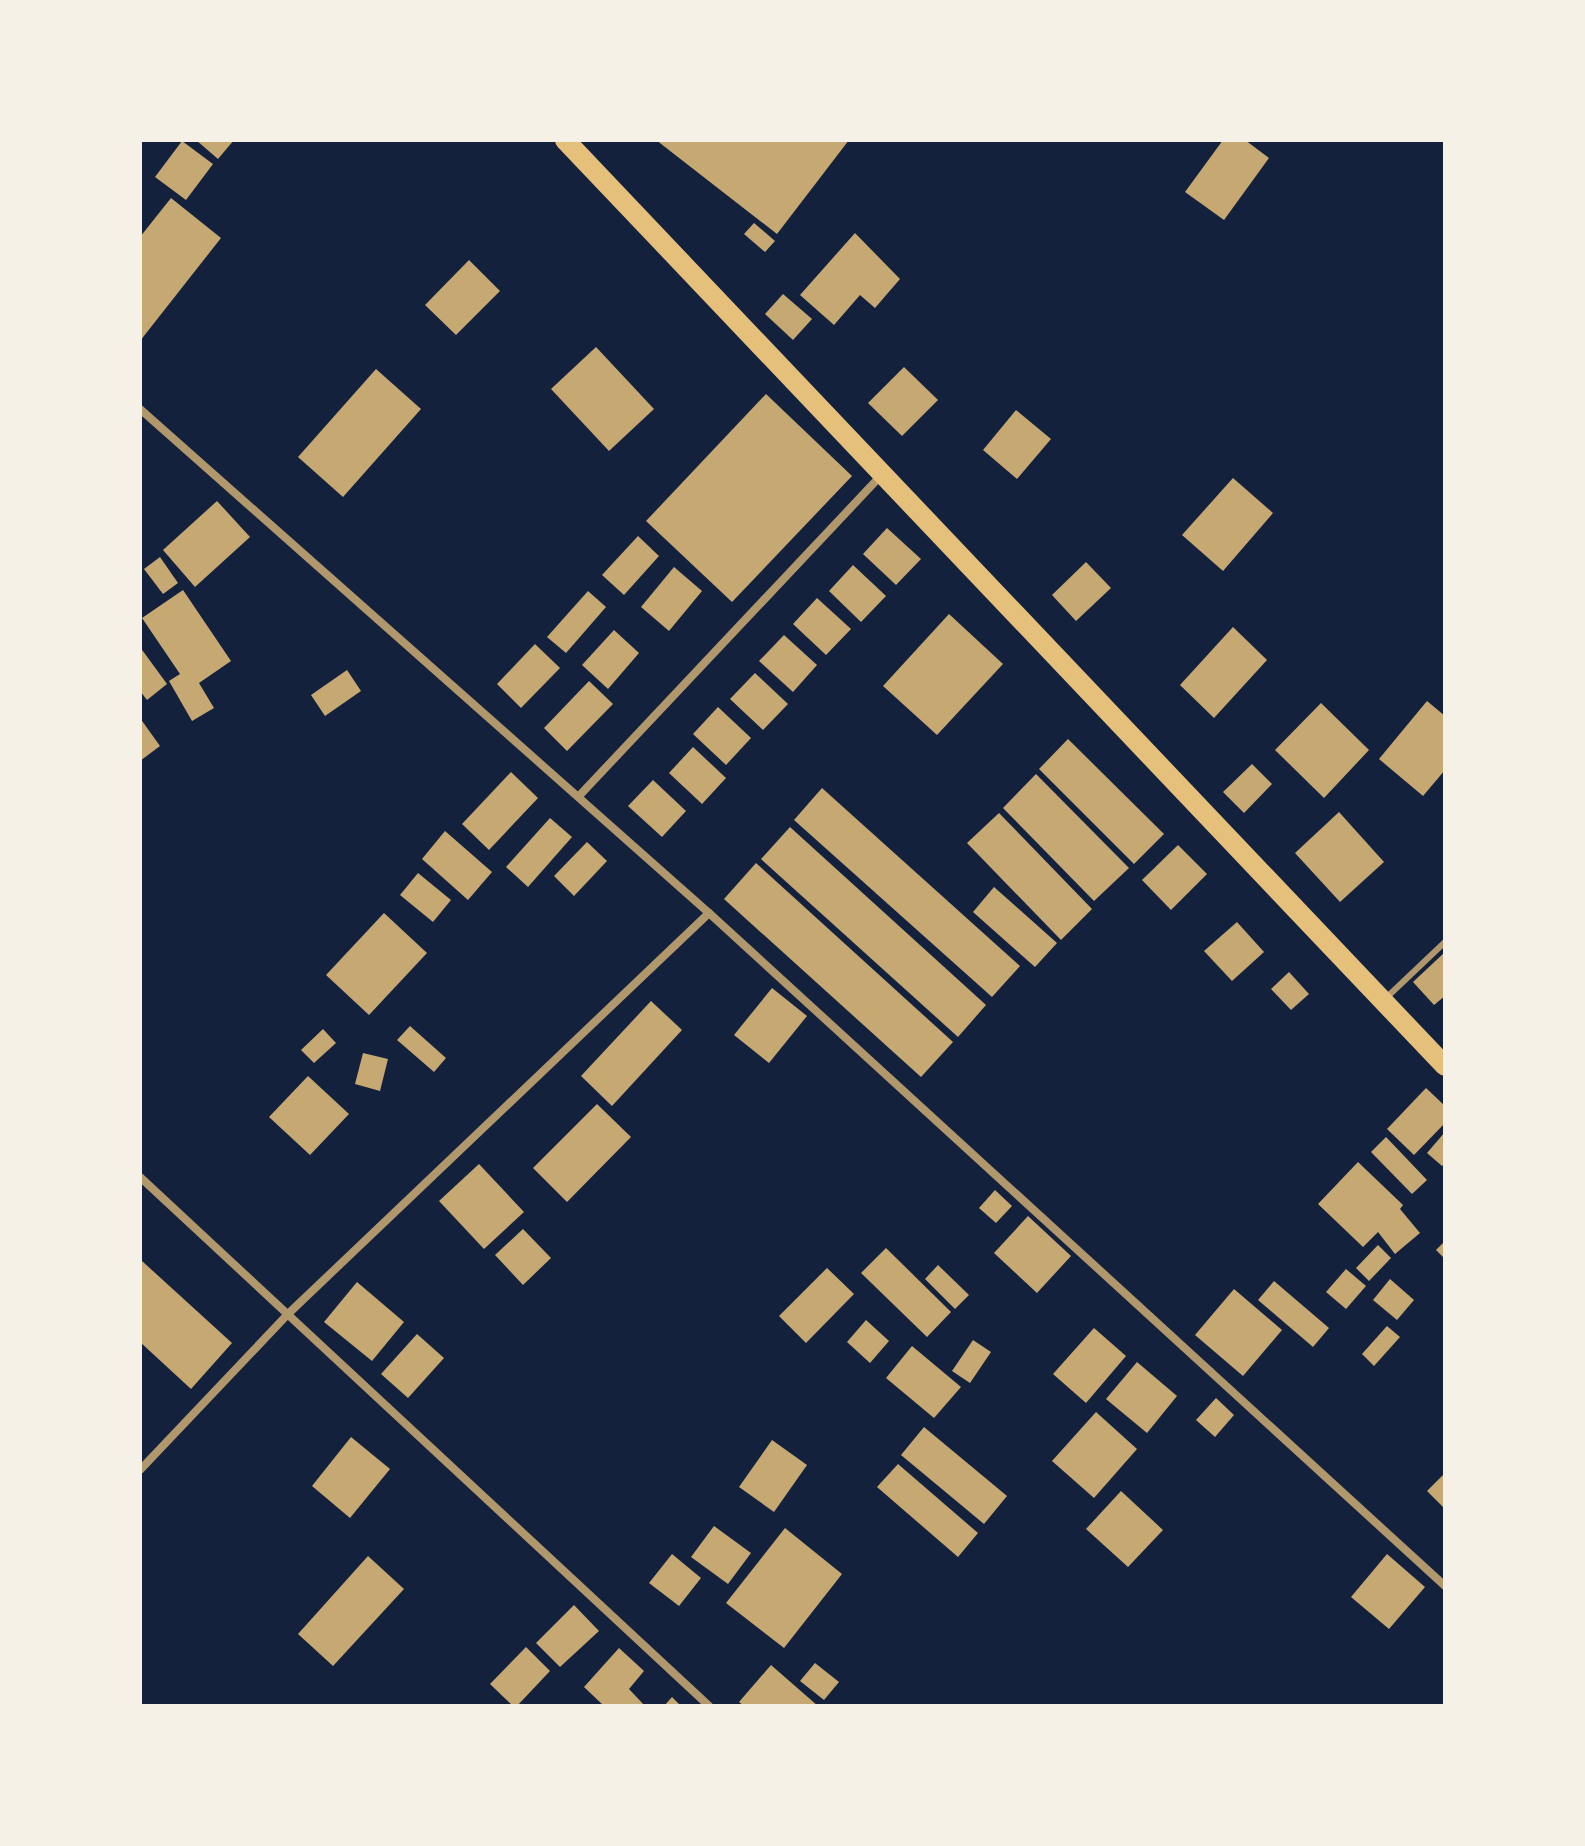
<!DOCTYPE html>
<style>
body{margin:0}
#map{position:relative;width:1585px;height:1846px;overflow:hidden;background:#14213d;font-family:Lora,serif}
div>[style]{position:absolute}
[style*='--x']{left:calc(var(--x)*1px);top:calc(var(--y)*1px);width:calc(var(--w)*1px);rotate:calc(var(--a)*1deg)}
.building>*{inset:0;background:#c6a872}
.service>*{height:6px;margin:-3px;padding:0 3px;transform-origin:3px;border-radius:3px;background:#b1986c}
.minor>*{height:8px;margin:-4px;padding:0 4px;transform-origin:4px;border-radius:4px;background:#b1986c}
.primary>*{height:20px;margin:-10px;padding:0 10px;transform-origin:10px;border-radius:10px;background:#e5c07b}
span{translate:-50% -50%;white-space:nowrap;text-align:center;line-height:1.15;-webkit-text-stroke:6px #f6f1e7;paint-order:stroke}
.frame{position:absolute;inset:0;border:142px solid #f6f1e7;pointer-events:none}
</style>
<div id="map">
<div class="building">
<div style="clip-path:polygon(196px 140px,234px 140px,218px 159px)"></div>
<div style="clip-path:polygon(656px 140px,849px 140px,777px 234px)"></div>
<div style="clip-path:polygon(1223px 140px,1245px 140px,1269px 158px,1224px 220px,1185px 192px)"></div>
<div style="clip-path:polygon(182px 141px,213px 164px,186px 200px,155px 177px)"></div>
<div style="clip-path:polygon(171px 198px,221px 238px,140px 341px,140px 237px)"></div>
<div style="clip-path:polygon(754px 223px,775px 241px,765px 252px,744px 234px)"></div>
<div style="clip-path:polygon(855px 233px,900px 279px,875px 308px,860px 295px,834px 325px,800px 295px)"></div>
<div style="clip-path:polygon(469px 260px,500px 291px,456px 335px,425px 305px)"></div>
<div style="clip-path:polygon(783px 294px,812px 319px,793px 340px,765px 314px)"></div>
<div style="clip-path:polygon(596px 347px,654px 409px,609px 451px,551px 389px)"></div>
<div style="clip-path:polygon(904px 367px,938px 400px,902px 436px,868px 403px)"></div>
<div style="clip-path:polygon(376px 369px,421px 409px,343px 497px,298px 457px)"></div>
<div style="clip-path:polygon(766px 394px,852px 476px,732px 602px,646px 521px)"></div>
<div style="clip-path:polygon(1016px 410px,1051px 439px,1017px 479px,983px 450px)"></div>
<div style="clip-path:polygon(1233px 478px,1273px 513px,1223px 571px,1182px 535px)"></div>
<div style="clip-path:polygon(217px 501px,250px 537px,195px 587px,163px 550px)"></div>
<div style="clip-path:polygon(887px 528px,921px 559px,896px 585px,863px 554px)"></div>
<div style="clip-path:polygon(638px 536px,659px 556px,624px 595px,602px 575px)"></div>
<div style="clip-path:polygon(160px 557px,178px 583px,163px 594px,144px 569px)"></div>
<div style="clip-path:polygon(1086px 562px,1111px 588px,1076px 621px,1052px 595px)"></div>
<div style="clip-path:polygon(853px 565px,886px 596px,861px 622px,829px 591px)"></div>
<div style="clip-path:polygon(674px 567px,702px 591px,669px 631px,641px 607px)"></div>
<div style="clip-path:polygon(183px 590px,231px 661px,199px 683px,214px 708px,192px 721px,169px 681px,180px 674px,142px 618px)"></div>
<div style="clip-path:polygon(588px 591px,606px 607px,566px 653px,547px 637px)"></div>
<div style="clip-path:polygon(817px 598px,851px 629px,826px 655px,793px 624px)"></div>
<div style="clip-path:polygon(949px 614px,1003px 664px,937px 735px,883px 686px)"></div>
<div style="clip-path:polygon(1233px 627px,1267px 660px,1214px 718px,1180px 685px)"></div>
<div style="clip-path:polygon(614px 630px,639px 653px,608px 689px,582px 665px)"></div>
<div style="clip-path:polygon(784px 635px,817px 665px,793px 692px,759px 661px)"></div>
<div style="clip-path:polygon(535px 644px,560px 668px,521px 708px,497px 684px)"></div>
<div style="clip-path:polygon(140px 647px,167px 684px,147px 700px,140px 691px)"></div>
<div style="clip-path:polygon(347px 670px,361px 691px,325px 716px,311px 695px)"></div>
<div style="clip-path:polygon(755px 673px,788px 704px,763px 730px,730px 699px)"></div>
<div style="clip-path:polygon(589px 681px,613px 704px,567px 751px,544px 728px)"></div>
<div style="clip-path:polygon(1427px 701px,1445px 716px,1445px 770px,1423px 796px,1379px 759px)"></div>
<div style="clip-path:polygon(1321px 703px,1369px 750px,1324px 798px,1275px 750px)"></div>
<div style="clip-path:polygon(718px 707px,751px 738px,726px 765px,693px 734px)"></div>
<div style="clip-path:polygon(140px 718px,160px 746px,140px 761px)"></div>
<div style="clip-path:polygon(1068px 739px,1164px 834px,1134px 864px,1039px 769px)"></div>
<div style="clip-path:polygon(693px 747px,726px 778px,702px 804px,669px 773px)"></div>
<div style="clip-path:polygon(1252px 764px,1272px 784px,1244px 813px,1223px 792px)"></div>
<div style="clip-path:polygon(511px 772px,538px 798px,489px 850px,462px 824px)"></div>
<div style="clip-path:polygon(1036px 774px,1129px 868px,1094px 901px,1003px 808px)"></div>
<div style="clip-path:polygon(653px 780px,686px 811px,662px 837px,628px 806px)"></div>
<div style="clip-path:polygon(822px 788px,1020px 966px,992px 997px,794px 820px)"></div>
<div style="clip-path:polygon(1339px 812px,1384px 862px,1340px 902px,1295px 853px)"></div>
<div style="clip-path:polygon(999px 813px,1092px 909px,1061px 940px,967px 843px)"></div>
<div style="clip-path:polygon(550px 818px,572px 837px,528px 887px,506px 867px)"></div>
<div style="clip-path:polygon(790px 827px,986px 1005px,958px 1037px,761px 859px)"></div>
<div style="clip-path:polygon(445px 831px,492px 872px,468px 900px,422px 859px)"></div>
<div style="clip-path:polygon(587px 842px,607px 861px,574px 896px,554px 876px)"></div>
<div style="clip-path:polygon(1178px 845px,1207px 874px,1171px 910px,1142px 880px)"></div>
<div style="clip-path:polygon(756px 863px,953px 1042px,921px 1077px,724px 899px)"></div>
<div style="clip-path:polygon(418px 873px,451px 900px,433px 922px,400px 895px)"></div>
<div style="clip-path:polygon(994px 887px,1057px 943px,1035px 967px,973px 912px)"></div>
<div style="clip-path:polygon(384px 913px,427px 953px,369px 1015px,326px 975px)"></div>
<div style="clip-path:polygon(1237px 922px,1264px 952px,1232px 981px,1204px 951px)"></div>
<div style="clip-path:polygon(1445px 952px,1445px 996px,1434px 1005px,1413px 982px)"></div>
<div style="clip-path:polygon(1289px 972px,1309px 994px,1291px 1010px,1271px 989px)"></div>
<div style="clip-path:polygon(772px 988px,807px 1016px,769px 1063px,734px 1035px)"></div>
<div style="clip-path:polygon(651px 1001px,682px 1030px,612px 1106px,581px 1076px)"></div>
<div style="clip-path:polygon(410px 1026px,446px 1058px,434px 1072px,397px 1040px)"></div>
<div style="clip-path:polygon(323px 1029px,336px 1043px,314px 1063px,301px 1050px)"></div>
<div style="clip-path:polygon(363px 1053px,388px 1059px,380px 1091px,355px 1084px)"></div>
<div style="clip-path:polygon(308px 1076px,349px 1114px,310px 1155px,269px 1117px)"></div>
<div style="clip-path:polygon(1426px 1088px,1445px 1106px,1445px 1123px,1414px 1155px,1387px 1129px)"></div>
<div style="clip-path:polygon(597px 1104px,631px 1137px,567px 1202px,533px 1168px)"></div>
<div style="clip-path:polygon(1445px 1132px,1445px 1163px,1442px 1166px,1427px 1153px)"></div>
<div style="clip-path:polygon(1386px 1137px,1427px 1180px,1412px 1194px,1371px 1152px)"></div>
<div style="clip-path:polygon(1358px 1162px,1403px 1205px,1400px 1209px,1420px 1233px,1395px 1254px,1378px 1232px,1363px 1247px,1318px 1204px)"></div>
<div style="clip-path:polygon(479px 1164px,524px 1212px,484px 1249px,439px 1201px)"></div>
<div style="clip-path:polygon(995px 1190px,1012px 1206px,996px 1223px,979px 1208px)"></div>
<div style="clip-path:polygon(1028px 1216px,1071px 1256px,1037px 1293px,994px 1253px)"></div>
<div style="clip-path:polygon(523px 1229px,551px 1258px,523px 1285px,495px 1255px)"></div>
<div style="clip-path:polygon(1445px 1241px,1445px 1259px,1436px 1250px)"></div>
<div style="clip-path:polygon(1378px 1245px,1391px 1258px,1369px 1281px,1356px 1268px)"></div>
<div style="clip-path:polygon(886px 1248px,951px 1312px,927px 1337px,861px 1273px)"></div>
<div style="clip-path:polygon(142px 1261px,232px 1343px,191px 1389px,140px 1342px)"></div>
<div style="clip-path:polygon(938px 1265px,969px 1295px,955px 1309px,925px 1279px)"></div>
<div style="clip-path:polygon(827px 1268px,854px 1294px,806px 1343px,779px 1316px)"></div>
<div style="clip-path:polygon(1346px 1269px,1366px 1286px,1346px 1309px,1326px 1292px)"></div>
<div style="clip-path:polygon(1390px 1279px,1414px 1300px,1397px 1320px,1373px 1300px)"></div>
<div style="clip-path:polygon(1274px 1281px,1329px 1328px,1313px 1347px,1258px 1300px)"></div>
<div style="clip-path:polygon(357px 1282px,404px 1322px,372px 1361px,324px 1322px)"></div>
<div style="clip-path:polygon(1234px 1289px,1282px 1330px,1243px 1376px,1195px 1335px)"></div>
<div style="clip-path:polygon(866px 1320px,889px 1341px,870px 1363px,847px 1342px)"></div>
<div style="clip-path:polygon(1387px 1326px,1400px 1337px,1374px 1366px,1362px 1354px)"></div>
<div style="clip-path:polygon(1094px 1328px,1126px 1356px,1086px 1403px,1053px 1374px)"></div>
<div style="clip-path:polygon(417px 1334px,444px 1358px,408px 1398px,381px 1374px)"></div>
<div style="clip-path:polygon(973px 1340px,991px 1352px,970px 1383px,952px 1371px)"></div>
<div style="clip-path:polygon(912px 1346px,961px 1387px,934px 1418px,886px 1378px)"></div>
<div style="clip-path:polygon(1137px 1362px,1177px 1396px,1147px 1433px,1106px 1399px)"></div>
<div style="clip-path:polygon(1216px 1398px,1234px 1415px,1215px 1437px,1196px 1420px)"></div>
<div style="clip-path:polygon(1096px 1412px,1137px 1449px,1094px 1498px,1052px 1461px)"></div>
<div style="clip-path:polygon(924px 1427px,1007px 1496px,984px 1524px,901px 1455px)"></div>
<div style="clip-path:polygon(351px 1437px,390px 1469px,350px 1518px,312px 1486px)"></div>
<div style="clip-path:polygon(772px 1440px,807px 1465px,774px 1512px,739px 1487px)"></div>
<div style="clip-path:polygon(898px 1464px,978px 1533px,958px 1557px,877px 1487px)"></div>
<div style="clip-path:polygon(1445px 1473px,1445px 1509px,1427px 1491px)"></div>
<div style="clip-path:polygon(1121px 1491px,1163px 1530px,1128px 1567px,1086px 1529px)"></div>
<div style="clip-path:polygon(714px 1526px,751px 1553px,728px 1584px,691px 1557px)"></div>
<div style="clip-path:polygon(785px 1528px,842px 1574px,784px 1648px,726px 1603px)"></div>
<div style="clip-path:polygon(672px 1554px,701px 1578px,679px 1606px,649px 1583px)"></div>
<div style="clip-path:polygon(1387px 1554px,1425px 1587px,1389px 1629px,1351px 1597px)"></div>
<div style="clip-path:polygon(368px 1556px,404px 1589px,333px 1666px,298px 1634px)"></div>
<div style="clip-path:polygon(574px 1605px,599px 1631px,560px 1667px,536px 1643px)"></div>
<div style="clip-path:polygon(526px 1647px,550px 1671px,517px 1706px,513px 1706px,490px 1684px)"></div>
<div style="clip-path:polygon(619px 1648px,644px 1671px,629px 1689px,645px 1706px,604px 1706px,584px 1687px)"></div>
<div style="clip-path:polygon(815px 1663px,839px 1682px,824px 1700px,800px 1681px)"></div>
<div style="clip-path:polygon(771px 1665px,818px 1706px,744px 1706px,739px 1702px)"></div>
<div style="clip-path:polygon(672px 1697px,681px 1706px,664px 1706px)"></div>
</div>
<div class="service">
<div style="--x:1386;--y:998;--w:81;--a:-43.5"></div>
</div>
<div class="minor">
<div style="--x:140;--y:409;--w:760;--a:41.53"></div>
<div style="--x:709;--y:913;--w:997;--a:42.44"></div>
<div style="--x:579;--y:796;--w:442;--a:-46.7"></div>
<div style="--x:140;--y:1177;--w:777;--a:42.91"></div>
<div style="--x:140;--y:1470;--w:216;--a:-46.5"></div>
<div style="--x:289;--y:1313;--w:580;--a:-43.6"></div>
</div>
<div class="primary">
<div style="--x:565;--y:140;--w:1277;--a:46.46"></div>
</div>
<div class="frame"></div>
</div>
